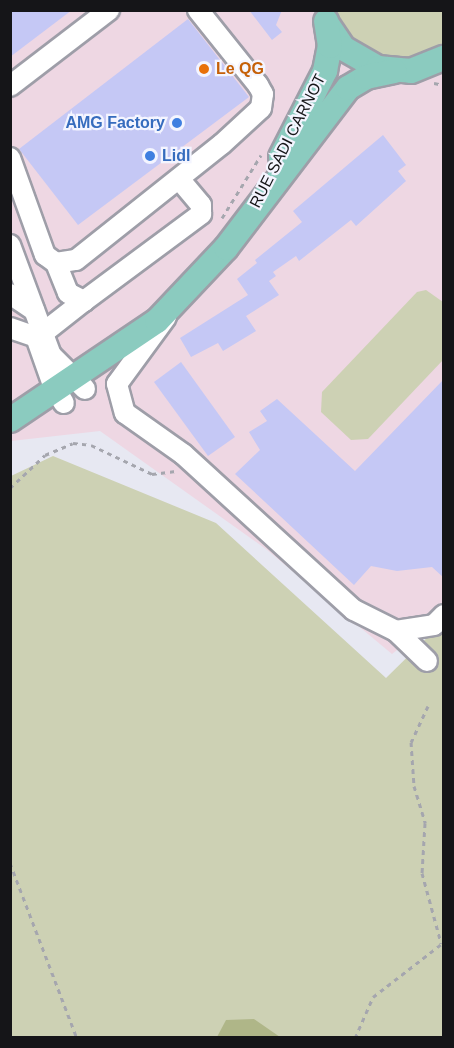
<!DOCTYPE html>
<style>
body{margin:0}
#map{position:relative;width:454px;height:1048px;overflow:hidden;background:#e7e8f2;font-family:Helvetica,sans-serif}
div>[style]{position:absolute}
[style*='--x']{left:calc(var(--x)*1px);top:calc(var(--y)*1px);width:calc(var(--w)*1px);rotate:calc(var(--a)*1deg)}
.industrial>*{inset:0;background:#eed7e3}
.green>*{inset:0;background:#cdd1b4}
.forest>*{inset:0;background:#afb688}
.building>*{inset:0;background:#c5c8f5}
.path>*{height:3px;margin-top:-1.5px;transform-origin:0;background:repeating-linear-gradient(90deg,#a5a6ae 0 4.5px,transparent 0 9px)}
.roads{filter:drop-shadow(2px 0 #9e9ea8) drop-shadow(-2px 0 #9e9ea8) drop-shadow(0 2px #9e9ea8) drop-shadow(0 -2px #9e9ea8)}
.minor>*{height:20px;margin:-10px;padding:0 10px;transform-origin:10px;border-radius:10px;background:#fff}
.major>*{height:24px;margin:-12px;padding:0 12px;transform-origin:12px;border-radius:12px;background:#8bcbbf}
.dots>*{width:16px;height:16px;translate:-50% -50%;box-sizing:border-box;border:3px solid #f4f5ff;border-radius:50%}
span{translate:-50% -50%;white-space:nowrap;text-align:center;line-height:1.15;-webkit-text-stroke:4.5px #f4f5ff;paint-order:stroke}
.food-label{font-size:16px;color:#c56008;font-weight:700}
.left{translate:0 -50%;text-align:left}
.shop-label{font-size:16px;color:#366cbe;font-weight:700}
.right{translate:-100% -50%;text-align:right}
.street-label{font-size:16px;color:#151518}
.frame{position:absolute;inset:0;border:12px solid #151518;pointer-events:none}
</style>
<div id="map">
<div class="industrial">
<div style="clip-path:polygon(10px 11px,443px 11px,443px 614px,392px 654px,266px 549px,100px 431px,11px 441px)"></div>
</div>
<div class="green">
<div style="clip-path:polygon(333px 11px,443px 11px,443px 48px,416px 61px,383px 60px,354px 45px)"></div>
<div style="clip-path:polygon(426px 290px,443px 302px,443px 360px,368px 439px,351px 440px,321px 412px,322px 392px,417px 292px)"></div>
<div style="clip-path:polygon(53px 456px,216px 523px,386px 678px,443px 622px,443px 1037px,11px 1038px,11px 476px)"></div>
</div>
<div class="forest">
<div style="clip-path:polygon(254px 1019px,280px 1037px,217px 1037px,226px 1020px)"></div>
</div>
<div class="building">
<div style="clip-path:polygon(10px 10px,72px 10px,10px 57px)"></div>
<div style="clip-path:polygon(249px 10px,282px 10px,276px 25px,282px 32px,272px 40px)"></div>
<div style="clip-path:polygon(188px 19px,249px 97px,78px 225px,19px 149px)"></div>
<div style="clip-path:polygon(383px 135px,406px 165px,398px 171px,406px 181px,356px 226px,351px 220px,299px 261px,296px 256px,273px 272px,276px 276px,269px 281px,279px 295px,246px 316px,256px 331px,223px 351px,218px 343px,191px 357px,180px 338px,248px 295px,237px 279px,257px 263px,255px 260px,302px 222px,293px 211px)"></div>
<div style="clip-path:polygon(181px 362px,235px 437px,208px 456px,154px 382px)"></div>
<div style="clip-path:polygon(444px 379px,444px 578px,432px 567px,397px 571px,371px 566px,354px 585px,235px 474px,260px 450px,249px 432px,267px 421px,260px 411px,277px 399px,355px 471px)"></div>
</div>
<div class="path">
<div style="--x:434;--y:83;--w:10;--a:11"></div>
<div style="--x:222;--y:218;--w:74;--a:-58.2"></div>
<div style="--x:10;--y:488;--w:48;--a:-43.3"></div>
<div style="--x:45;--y:455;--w:30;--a:-23"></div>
<div style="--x:73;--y:443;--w:18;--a:6"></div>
<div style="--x:91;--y:445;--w:68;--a:25.4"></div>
<div style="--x:152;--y:474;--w:26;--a:-7"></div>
<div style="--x:428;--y:706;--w:40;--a:115"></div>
<div style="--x:411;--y:742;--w:44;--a:86.1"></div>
<div style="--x:414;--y:786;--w:39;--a:73"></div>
<div style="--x:425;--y:823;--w:50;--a:93.4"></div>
<div style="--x:422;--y:873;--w:73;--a:74.8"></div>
<div style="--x:10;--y:863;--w:187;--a:69.1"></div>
<div style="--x:355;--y:1038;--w:45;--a:-66.3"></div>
<div style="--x:373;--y:997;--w:90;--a:-37.8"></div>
</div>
<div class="roads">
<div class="minor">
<div style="--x:10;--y:86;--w:125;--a:-37.5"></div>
<div style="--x:10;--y:158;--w:103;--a:70.2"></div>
<div style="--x:45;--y:255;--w:14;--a:36"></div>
<div style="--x:56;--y:263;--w:20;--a:-9"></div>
<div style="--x:76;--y:260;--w:186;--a:-38.5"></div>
<div style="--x:222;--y:144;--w:53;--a:-42.7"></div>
<div style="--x:261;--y:108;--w:14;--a:-82"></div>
<div style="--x:263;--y:94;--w:10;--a:-119"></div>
<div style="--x:258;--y:85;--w:96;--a:-128.7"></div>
<div style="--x:10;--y:245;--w:117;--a:69.6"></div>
<div style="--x:51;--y:355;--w:48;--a:45"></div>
<div style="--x:56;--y:263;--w:32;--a:68"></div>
<div style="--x:68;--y:293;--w:18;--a:27"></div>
<div style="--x:84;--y:301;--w:146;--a:-36.6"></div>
<div style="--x:201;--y:214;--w:9;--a:-90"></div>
<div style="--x:201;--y:205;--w:34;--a:-130"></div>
<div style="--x:10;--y:294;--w:29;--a:34"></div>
<div style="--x:166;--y:317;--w:83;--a:126.2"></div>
<div style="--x:117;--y:384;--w:30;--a:75"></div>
<div style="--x:125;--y:413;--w:71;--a:35.3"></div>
<div style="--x:183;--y:454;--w:231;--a:42.4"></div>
<div style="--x:354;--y:610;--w:47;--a:26.6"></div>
<div style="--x:396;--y:631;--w:38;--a:-9"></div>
<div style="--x:434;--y:625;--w:14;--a:-45"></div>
<div style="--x:10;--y:328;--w:28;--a:19"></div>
<div style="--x:36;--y:337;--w:51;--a:70.5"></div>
<div style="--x:53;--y:385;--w:21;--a:59"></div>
<div style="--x:43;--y:333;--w:52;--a:-38"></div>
<div style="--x:396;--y:631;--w:43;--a:44.1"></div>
</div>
<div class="major">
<div style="--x:327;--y:24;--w:29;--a:56"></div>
<div style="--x:343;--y:48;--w:40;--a:29.7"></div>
<div style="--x:378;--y:68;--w:33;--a:5"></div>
<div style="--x:411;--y:71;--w:35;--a:-22"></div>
<div style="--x:281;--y:157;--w:97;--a:-62.9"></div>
<div style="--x:325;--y:71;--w:25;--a:-79"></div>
<div style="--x:330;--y:46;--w:25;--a:-99"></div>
<div style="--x:10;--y:420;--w:177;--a:-34"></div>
<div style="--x:157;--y:321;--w:100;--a:-46.6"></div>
<div style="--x:226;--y:248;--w:201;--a:-52.7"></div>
<div style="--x:348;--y:88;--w:21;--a:-31"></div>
<div style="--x:366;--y:77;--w:29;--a:-12"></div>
</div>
</div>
<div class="dots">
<div style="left:204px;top:69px;background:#e8710a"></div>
<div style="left:177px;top:123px;background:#3f7fe0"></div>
<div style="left:150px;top:156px;background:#3f7fe0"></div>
</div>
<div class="food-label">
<span class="left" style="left:216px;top:69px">Le QG</span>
</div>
<div class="shop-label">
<span class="right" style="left:165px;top:123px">AMG Factory</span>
<span class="left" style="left:162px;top:156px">Lidl</span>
</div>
<div class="street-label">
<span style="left:288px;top:141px;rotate:-63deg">RUE SADI CARNOT</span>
</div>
<div class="frame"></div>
</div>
